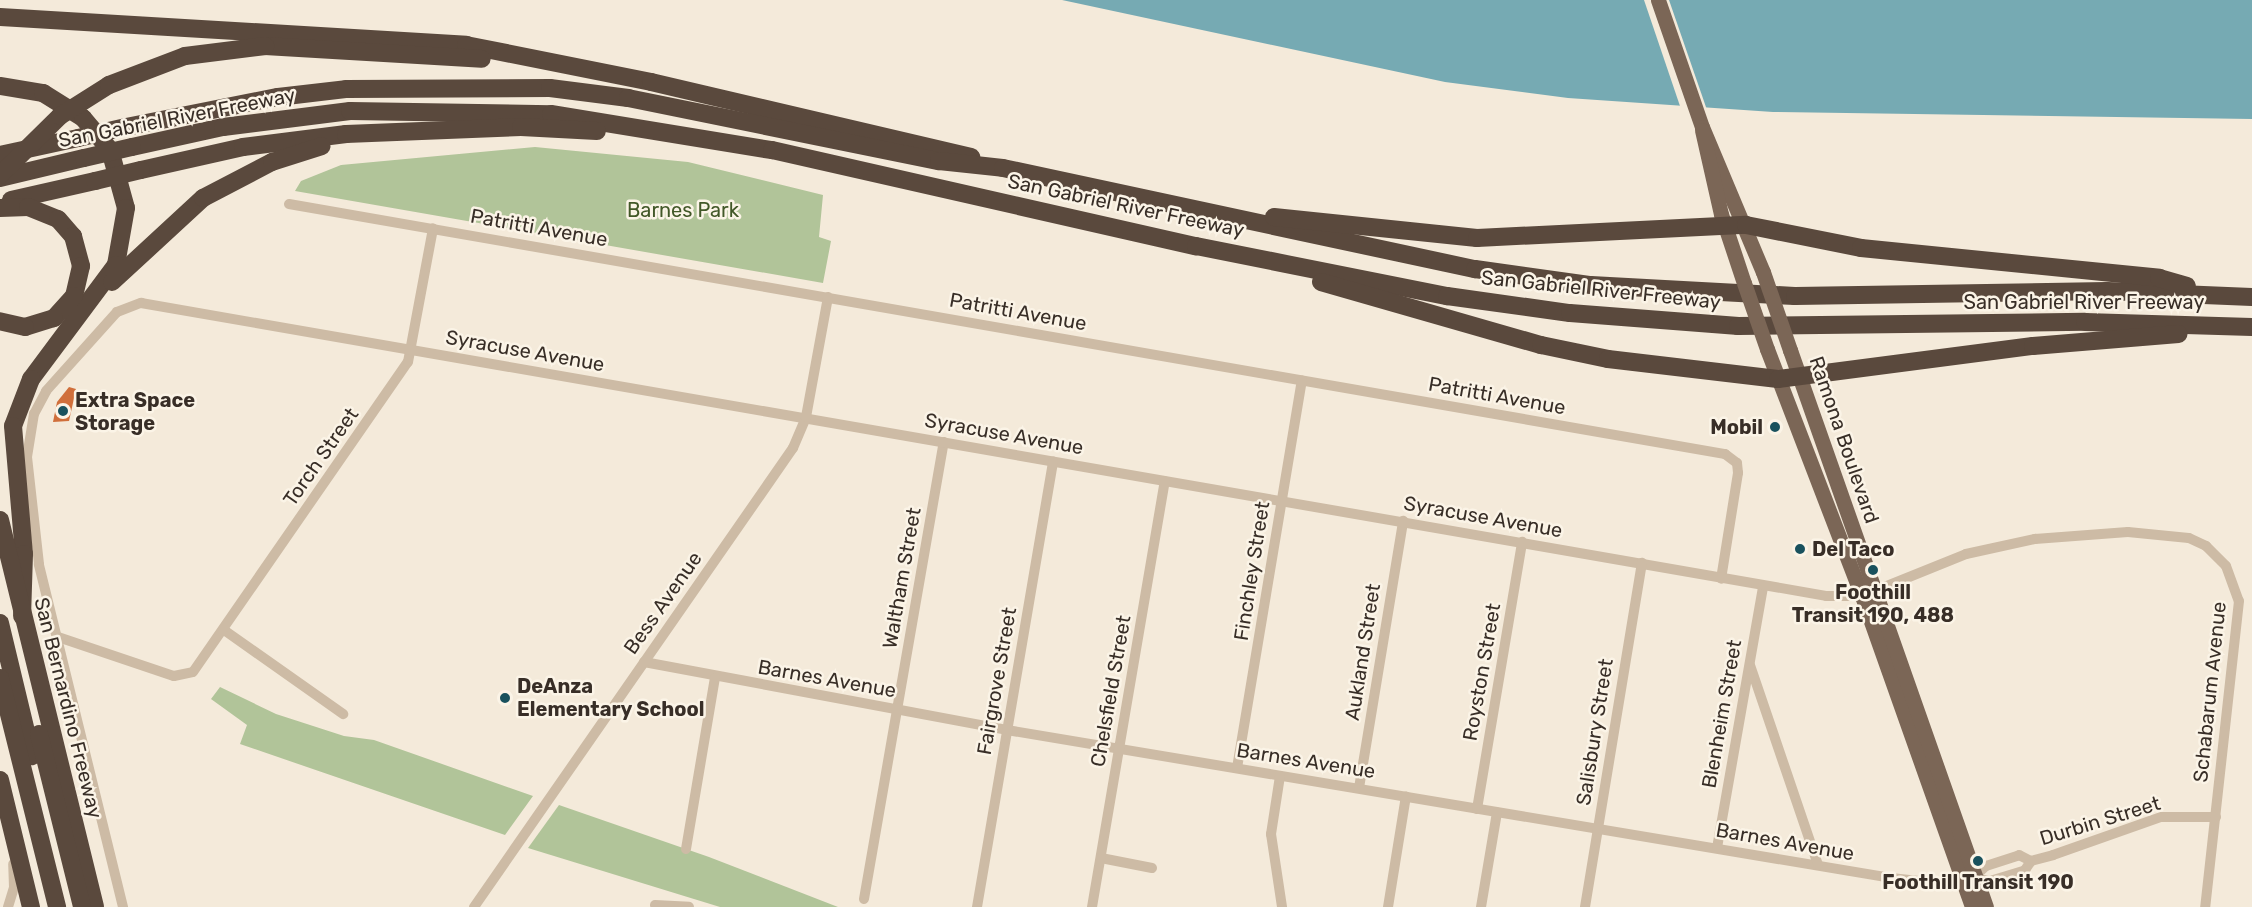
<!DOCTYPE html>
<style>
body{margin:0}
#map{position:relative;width:2252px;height:907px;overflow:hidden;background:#f4eada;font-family:Rubik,sans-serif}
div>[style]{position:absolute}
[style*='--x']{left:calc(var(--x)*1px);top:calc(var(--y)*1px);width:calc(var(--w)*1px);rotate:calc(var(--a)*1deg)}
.green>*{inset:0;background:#b1c499}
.water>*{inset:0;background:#76aab3}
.pier>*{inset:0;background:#f4eada}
.building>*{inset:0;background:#d06f3b}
.street>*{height:10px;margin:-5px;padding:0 5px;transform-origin:5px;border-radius:5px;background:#cdbba5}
.primary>*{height:15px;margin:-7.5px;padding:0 7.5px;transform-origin:7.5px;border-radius:7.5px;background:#7b6656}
.highway>*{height:18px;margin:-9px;padding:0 9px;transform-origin:9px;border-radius:9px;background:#5a493d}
.primary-bridge>*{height:15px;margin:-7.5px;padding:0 7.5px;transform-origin:7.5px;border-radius:7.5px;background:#7b6656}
.highway-bridge>*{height:18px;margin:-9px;padding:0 9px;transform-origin:9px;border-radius:9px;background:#5a493d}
.dots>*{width:16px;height:16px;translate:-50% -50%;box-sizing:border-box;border:3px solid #fbf4e7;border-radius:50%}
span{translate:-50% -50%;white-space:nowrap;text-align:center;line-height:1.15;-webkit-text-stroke:5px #fbf4e7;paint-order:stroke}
.street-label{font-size:20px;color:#382e27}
.park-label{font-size:20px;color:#425828}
.poi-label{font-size:20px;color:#382e27;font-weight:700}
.left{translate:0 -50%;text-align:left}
.right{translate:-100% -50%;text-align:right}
</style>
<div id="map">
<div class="green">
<div style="clip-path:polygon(535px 147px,688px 162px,823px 195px,819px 237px,831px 241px,823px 283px,295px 191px,301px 181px,341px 165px)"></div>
<div style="clip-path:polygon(220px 687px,276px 714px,344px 736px,374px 740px,533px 796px,505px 835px,240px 744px,247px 725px,211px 699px)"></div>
<div style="clip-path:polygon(559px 805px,709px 857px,838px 907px,720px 907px,528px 848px)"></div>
</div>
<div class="water">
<div style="clip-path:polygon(1062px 0,2252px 0,2252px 119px,1773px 112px,1568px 98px,1445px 82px)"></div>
</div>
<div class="pier">
<div style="clip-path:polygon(1644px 0,1669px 0,1707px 110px,1681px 109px)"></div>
</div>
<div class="building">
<div style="clip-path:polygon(69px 387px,76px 389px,69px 421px,53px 422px,57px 402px)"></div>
</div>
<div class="street">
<div style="--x:289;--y:204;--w:1458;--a:9.88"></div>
<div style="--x:1725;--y:454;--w:15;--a:37"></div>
<div style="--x:1737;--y:463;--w:10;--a:84"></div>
<div style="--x:1738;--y:473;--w:107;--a:99.1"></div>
<div style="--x:224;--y:630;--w:146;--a:35.2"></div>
<div style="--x:58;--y:637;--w:122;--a:18.6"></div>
<div style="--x:174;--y:676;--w:19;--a:-12"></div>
<div style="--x:193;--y:672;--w:377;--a:-55.3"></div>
<div style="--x:408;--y:362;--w:136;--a:-79.4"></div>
<div style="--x:644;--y:662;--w:369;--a:10.6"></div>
<div style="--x:1007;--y:730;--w:896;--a:9.5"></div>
<div style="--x:1891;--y:878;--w:74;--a:6.2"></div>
<div style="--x:1965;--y:886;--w:29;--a:-44"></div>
<div style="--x:1986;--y:866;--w:35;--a:-18"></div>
<div style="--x:2019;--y:855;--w:13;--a:27"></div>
<div style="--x:2031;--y:861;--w:23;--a:-15"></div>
<div style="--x:2053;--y:855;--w:114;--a:-19.4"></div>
<div style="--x:2161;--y:817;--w:55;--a:0"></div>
<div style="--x:1750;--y:665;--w:211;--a:71.2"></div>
<div style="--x:1237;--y:768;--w:393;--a:-80.5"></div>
<div style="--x:1280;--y:776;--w:59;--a:98.8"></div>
<div style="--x:1271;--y:834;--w:74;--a:81.4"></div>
<div style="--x:1359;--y:788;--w:271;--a:-80.6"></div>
<div style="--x:1477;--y:809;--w:271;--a:-80.4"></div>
<div style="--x:1717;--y:848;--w:266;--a:-80"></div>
<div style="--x:686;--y:849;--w:173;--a:-80.4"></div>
<div style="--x:1101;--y:858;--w:52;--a:11.1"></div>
<div style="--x:1977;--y:879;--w:13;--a:9"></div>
<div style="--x:1990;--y:881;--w:37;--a:-17"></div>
<div style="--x:2025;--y:870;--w:11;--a:-56"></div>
<div style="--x:864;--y:899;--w:464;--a:-80.1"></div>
<div style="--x:655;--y:905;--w:34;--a:3"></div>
<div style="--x:8;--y:907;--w:21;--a:-73"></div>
<div style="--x:14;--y:887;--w:23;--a:-92"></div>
<div style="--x:123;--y:907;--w:353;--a:-103.8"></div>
<div style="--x:39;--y:564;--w:108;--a:-96.4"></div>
<div style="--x:27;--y:457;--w:44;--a:-80.8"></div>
<div style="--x:34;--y:414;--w:26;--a:-62"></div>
<div style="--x:46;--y:391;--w:106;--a:-48.1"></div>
<div style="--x:117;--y:312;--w:26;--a:-21"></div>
<div style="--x:141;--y:303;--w:1710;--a:9.86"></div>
<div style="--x:1826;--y:596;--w:36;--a:0"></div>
<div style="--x:1862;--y:596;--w:112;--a:-22"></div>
<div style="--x:1966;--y:554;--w:71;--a:-12.3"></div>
<div style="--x:2035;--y:539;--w:93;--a:-4.3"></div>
<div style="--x:2128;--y:532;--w:61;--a:5.6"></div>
<div style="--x:2189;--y:538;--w:19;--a:25"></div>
<div style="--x:2206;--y:546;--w:28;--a:45"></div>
<div style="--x:2226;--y:566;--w:37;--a:70"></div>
<div style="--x:2239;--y:601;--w:308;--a:96.3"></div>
<div style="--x:474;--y:907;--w:559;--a:-55.2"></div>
<div style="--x:793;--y:448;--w:34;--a:-67"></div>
<div style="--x:806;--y:417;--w:122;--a:-79.6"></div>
<div style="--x:977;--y:907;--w:452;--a:-80.3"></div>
<div style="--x:1092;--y:907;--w:432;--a:-80.3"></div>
<div style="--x:1388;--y:907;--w:112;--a:-80.8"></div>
<div style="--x:1481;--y:907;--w:96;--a:-80.4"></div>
<div style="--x:1585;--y:907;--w:349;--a:-80.6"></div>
</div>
<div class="primary">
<div style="--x:1658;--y:0;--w:134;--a:70.9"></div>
<div style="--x:1702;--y:127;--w:157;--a:67.2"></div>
<div style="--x:1702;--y:130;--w:86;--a:77.3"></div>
<div style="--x:1721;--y:214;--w:73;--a:71.6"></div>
<div style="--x:1767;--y:349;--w:265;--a:69"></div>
<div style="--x:1862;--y:596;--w:330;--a:70.5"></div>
<div style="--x:1790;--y:350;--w:590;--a:70.61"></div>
</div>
<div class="highway">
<div style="--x:0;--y:17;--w:467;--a:3.4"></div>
<div style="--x:466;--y:45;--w:189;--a:11.3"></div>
<div style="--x:651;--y:82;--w:329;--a:13.2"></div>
<div style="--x:265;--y:46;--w:217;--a:3.4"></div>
<div style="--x:0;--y:86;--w:44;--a:9.2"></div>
<div style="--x:43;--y:93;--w:47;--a:32"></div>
<div style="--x:83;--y:118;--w:42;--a:49.8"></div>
<div style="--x:110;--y:150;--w:60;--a:74.6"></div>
<div style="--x:126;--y:208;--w:58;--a:100"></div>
<div style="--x:116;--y:265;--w:142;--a:126.7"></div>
<div style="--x:31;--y:379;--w:50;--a:111"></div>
<div style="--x:13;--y:426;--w:128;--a:85.1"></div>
<div style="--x:24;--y:554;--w:62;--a:91.8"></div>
<div style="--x:126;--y:127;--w:155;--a:-11.2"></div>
<div style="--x:278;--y:97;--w:68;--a:-6.7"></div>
<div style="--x:346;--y:89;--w:204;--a:-0.3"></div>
<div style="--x:550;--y:88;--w:79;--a:7.3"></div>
<div style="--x:628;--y:98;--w:317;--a:11.5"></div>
<div style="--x:939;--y:161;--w:64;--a:6.2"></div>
<div style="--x:1003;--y:168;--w:483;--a:12.1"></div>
<div style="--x:1475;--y:269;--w:117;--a:7.9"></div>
<div style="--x:1591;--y:285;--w:204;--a:3.1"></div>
<div style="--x:1795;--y:296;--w:312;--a:-0.9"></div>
<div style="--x:2107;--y:291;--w:145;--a:2.4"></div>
<div style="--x:132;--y:147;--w:93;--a:-12.4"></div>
<div style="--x:223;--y:127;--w:128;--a:-7.2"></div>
<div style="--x:350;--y:111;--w:201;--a:0.9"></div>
<div style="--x:551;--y:114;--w:224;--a:9.3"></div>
<div style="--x:772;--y:150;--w:435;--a:12.8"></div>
<div style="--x:1196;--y:246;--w:256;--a:11.3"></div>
<div style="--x:1447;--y:296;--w:124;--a:7.9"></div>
<div style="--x:1570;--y:313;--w:169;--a:4.4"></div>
<div style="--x:1738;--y:326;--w:347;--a:-0.7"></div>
<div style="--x:2085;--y:322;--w:167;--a:1.7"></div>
<div style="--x:0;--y:155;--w:80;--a:-12.3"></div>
<div style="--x:141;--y:170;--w:105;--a:-12.7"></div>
<div style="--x:243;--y:147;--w:104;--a:-7.2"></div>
<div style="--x:346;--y:134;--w:175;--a:-2.3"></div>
<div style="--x:521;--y:127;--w:76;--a:3"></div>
<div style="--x:0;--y:178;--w:86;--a:-13.4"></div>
<div style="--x:11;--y:200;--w:86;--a:-12.7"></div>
<div style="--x:0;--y:208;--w:28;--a:-2"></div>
<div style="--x:28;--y:207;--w:32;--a:22"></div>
<div style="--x:58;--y:219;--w:23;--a:49"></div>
<div style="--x:73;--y:236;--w:31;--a:75"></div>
<div style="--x:81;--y:266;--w:31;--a:103"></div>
<div style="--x:74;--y:296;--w:30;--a:132"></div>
<div style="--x:54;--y:318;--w:30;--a:163"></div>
<div style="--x:25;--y:327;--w:26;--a:-167"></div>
<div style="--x:1274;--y:217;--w:204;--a:5.9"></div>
<div style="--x:1477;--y:238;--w:269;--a:-2.8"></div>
<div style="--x:1746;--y:225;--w:117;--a:11.3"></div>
<div style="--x:1861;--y:248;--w:300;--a:5.7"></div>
<div style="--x:2159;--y:278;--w:29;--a:16"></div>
<div style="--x:112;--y:282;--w:124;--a:-42.7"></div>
<div style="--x:203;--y:198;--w:78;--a:-27.6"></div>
<div style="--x:272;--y:162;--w:52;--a:-17.7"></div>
<div style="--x:1321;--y:282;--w:229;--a:16"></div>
<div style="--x:1541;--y:345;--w:68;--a:11.8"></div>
<div style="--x:1608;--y:359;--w:171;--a:6.7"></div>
<div style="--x:1778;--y:379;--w:257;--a:-7.4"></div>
<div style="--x:2033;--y:346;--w:146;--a:-4.7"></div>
<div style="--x:0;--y:520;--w:398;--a:76.2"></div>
<div style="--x:0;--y:623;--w:137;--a:76.5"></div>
<div style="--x:0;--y:678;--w:236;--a:76"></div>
<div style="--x:39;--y:734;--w:178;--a:76"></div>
<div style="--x:0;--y:780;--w:131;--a:76.3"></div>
</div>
<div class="primary-bridge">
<div style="--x:1763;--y:272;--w:83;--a:70.9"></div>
<div style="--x:1744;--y:283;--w:70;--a:70.8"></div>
</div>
<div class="highway-bridge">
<div style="--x:78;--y:138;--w:49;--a:-12.9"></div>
<div style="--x:84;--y:158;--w:49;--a:-12.9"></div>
<div style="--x:0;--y:175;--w:84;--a:-44.5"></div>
<div style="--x:60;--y:116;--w:58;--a:-32.3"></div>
<div style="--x:109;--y:85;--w:81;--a:-20.9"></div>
<div style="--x:185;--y:56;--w:81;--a:-7.1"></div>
<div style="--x:95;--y:181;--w:47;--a:-13.4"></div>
</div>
<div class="dots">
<div style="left:63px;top:411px;background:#19515d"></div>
<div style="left:1775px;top:427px;background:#19515d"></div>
<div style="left:1800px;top:549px;background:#19515d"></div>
<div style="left:1873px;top:570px;background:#19515d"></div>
<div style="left:505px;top:698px;background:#19515d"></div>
<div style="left:1978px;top:861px;background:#19515d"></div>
</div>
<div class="street-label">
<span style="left:177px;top:118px;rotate:-11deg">San Gabriel River Freeway</span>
<span style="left:1126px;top:206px;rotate:12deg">San Gabriel River Freeway</span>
<span style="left:539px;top:228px;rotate:10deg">Patritti Avenue</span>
<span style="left:1601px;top:290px;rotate:6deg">San Gabriel River Freeway</span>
<span style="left:2084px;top:302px">San Gabriel River Freeway</span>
<span style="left:1018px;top:312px;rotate:10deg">Patritti Avenue</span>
<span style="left:525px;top:351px;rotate:10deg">Syracuse Avenue</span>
<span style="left:1497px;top:396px;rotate:10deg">Patritti Avenue</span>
<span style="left:1004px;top:434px;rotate:10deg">Syracuse Avenue</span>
<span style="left:1844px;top:440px;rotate:71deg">Ramona Boulevard</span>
<span style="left:321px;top:457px;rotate:-55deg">Torch Street</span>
<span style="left:1483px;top:517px;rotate:10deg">Syracuse Avenue</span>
<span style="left:1252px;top:571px;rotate:-81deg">Finchley Street</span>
<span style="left:902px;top:578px;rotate:-80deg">Waltham Street</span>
<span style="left:663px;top:603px;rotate:-55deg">Bess Avenue</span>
<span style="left:1363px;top:652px;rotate:-81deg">Aukland Street</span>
<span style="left:1482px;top:672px;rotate:-80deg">Royston Street</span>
<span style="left:827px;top:679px;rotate:10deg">Barnes Avenue</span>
<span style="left:997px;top:681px;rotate:-80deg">Fairgrove Street</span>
<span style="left:1111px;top:691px;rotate:-80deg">Chelsfield Street</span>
<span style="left:2210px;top:692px;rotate:-84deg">Schabarum Avenue</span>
<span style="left:68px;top:708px;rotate:76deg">San Bernardino Freeway</span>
<span style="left:1722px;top:714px;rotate:-80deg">Blenheim Street</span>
<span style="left:1595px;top:732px;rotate:-81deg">Salisbury Street</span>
<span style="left:1306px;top:761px;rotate:9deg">Barnes Avenue</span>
<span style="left:2100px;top:821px;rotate:-17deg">Durbin Street</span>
<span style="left:1785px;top:842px;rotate:10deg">Barnes Avenue</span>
</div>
<div class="park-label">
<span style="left:683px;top:210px">Barnes Park</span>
</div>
<div class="poi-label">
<span class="left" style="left:75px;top:412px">Extra Space<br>Storage</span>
<span class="right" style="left:1763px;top:427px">Mobil</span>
<span class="left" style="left:1812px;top:549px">Del Taco</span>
<span style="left:1873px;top:604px">Foothill<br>Transit 190, 488</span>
<span class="left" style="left:517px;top:698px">DeAnza<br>Elementary School</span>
<span style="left:1978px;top:882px">Foothill Transit 190</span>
</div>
</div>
